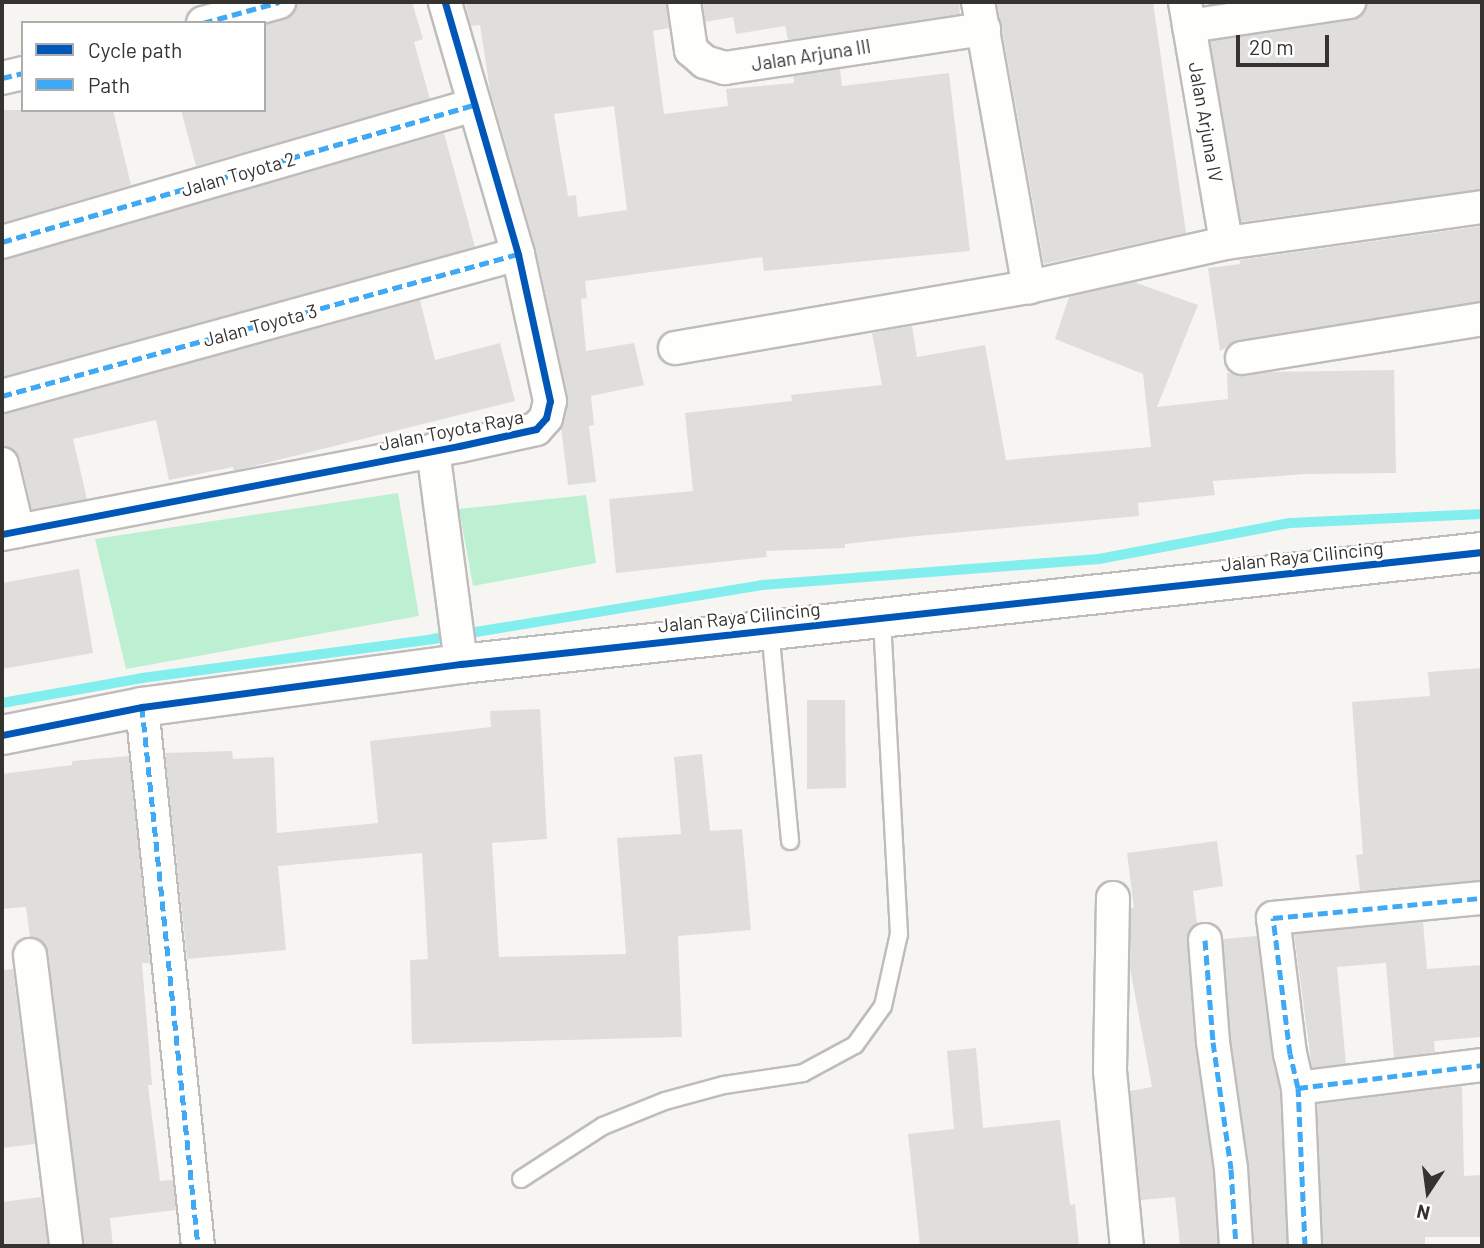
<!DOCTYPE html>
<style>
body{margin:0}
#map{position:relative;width:1484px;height:1248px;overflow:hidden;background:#f7f5f2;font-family:Barlow,sans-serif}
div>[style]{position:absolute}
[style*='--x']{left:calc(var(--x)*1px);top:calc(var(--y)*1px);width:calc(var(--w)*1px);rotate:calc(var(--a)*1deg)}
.green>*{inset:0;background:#bdf0d2}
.stream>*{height:10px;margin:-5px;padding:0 5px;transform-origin:5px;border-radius:5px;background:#82efee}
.building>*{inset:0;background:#e0dedc}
.roads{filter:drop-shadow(2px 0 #bfbdbb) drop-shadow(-2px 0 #bfbdbb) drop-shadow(0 2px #bfbdbb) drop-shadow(0 -2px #bfbdbb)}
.service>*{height:16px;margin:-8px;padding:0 8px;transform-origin:8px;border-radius:8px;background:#fefefd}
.minor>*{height:32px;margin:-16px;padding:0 16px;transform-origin:16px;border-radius:16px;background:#fefefd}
.tertiary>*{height:38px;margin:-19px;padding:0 19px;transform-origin:19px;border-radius:19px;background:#fefefd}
.quiet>*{height:5px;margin-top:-2.5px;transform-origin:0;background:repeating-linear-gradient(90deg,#3fa9f5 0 10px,transparent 0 15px)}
.cycleway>*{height:7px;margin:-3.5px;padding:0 3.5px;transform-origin:3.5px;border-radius:3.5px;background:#0057b8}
span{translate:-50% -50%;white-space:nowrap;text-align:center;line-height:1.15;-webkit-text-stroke:5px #fff;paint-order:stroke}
.street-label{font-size:19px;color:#353330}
.frame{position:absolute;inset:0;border:4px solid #353330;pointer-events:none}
.legend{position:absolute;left:21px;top:21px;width:245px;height:91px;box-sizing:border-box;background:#fff;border:2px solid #aeadac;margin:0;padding:9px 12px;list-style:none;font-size:21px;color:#353330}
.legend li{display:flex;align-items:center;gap:14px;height:35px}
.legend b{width:35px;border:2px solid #aeadac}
.north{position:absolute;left:1393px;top:1157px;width:70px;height:70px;-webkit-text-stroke:5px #fff;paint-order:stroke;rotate:193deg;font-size:19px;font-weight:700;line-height:28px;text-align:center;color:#353330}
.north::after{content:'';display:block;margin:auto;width:24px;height:32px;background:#353330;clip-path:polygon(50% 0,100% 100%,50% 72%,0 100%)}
.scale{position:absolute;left:1236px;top:35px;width:93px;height:32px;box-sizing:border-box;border:4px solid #353330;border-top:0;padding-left:9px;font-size:21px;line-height:24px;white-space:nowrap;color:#353330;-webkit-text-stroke:5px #fff;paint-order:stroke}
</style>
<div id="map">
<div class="green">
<div style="clip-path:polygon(398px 493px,419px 616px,126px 669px,95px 539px)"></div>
<div style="clip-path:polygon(586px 495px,596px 563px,473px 586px,459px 509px)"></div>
</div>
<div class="stream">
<div style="--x:2;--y:703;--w:142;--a:-10.1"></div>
<div style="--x:142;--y:678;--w:294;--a:-7.6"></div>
<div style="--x:433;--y:639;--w:332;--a:-9.3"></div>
<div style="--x:761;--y:585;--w:339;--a:-4.4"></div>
<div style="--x:1099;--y:559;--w:194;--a:-10.7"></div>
<div style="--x:1290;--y:523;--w:192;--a:-2.7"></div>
</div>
<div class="building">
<div style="clip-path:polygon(297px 2px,412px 2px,423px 39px,414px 42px,430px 99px,196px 166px,181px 110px,264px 110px,264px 25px,292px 15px)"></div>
<div style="clip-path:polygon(evenodd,465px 2px,666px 2px,669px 28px,653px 31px,664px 114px,728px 106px,726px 89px,794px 83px,793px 76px,840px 69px,842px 86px,949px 73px,970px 251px,764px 271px,762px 257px,585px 281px,587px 298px,581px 299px,586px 351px,634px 343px,644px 385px,591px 396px,594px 425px,589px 426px,596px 482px,568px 485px,561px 427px,568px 397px,536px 249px,490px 90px,480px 25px,471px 26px,465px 2px,614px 106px,627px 210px,578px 217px,576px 195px,568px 196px,554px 114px,614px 106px)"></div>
<div style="clip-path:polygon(703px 2px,959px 2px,960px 14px,788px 40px,785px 26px,736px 34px,733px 17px,705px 22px)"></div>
<div style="clip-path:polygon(997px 2px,1153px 2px,1186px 233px,1044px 264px)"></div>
<div style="clip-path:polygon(1386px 2px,1482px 2px,1482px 189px,1241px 222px,1210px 41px,1352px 20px,1361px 16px,1367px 4px)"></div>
<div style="clip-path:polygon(2px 110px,113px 110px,131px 185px,2px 223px)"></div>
<div style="clip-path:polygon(444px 133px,475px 247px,2px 377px,2px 260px)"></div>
<div style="clip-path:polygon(1482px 226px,1482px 301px,1239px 340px,1220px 351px,1208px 268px,1240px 264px,1240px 260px)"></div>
<div style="clip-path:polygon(1134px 282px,1198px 305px,1157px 407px,1228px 399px,1227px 373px,1244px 376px,1270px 372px,1394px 370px,1396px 473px,1306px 474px,1213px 481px,1215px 495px,1138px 503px,1139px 516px,917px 536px,845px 544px,845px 548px,766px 551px,767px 557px,616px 573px,609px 499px,693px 491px,685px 413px,792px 401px,791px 395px,882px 385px,872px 333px,912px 326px,917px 357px,985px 345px,1006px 460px,1151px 447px,1143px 374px,1055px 339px,1069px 297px)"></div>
<div style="clip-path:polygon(420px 300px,435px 360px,500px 343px,515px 401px,238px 470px,234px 471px,233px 467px,169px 480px,156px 420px,73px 439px,87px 499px,32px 510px,20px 459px,15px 451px,3px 446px,2px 414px)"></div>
<div style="clip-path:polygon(79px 569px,93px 653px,2px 669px,2px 583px)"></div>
<div style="clip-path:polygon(1482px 668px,1482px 880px,1360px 891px,1356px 855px,1363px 854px,1352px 702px,1430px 696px,1428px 672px)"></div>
<div style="clip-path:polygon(807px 700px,845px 700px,846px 788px,807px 789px)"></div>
<div style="clip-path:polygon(540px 709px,547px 839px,492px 843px,499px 957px,626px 954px,617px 838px,681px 834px,674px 757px,702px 754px,710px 831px,742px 829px,751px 930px,678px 936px,682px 1037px,412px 1044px,410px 960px,428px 959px,422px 853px,278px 866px,286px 950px,187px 959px,165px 753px,232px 751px,233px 759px,274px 757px,277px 833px,378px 823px,370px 741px,491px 727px,490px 711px)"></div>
<div style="clip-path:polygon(129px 756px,150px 963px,142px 963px,152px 1085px,148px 1085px,160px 1181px,173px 1180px,176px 1210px,110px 1218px,113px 1246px,84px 1246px,48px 952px,44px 943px,30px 937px,26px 907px,2px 909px,2px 774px,72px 765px,72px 761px)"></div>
<div style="clip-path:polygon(1217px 841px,1223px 886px,1193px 891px,1197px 924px,1189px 932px,1187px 941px,1195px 1045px,1213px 1171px,1218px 1246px,1180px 1246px,1175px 1197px,1141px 1200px,1130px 1091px,1152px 1087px,1130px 968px,1131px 908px,1134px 908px,1127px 853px)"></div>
<div style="clip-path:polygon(1423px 922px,1427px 969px,1482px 965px,1482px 1037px,1434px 1041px,1435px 1052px,1394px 1058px,1386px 963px,1337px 967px,1346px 1064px,1312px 1068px,1294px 934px)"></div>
<div style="clip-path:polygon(1257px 936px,1272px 1056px,1280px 1091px,1287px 1246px,1254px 1246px,1249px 1167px,1231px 1040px,1223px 939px)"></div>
<div style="clip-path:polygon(13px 969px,35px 1144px,2px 1148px,2px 970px)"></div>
<div style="clip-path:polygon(976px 1048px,983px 1128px,1060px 1120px,1070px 1205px,1075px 1204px,1079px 1246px,920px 1246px,908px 1134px,954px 1129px,947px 1051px)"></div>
<div style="clip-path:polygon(1462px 1086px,1464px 1176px,1482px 1175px,1482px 1237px,1425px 1237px,1425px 1246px,1323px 1246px,1317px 1104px)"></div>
<div style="clip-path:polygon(41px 1197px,48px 1246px,2px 1246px,2px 1202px)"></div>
</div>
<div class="roads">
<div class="service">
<div style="--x:770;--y:629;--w:213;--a:84.6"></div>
<div style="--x:521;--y:1179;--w:98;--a:-32.9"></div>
<div style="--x:603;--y:1126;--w:67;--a:-22"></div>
<div style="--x:665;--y:1101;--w:61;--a:-15.2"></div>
<div style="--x:724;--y:1085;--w:80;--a:-8.6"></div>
<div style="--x:803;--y:1073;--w:59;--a:-28.3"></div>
<div style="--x:855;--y:1045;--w:48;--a:-54.3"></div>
<div style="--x:883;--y:1006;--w:74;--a:-77.5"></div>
<div style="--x:899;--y:934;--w:317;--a:-93.1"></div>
</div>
<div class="minor">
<div style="--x:684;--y:2;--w:49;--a:81.7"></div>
<div style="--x:691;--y:50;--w:18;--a:41"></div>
<div style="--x:705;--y:62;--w:21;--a:17"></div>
<div style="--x:725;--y:68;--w:262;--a:-8.6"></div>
<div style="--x:978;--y:2;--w:290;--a:79.9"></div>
<div style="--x:1185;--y:2;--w:244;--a:80.3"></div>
<div style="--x:203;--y:23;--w:79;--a:-15.4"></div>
<div style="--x:1189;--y:26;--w:162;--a:-8.5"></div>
<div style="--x:2;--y:78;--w:22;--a:-13"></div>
<div style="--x:2;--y:242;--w:491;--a:-16.2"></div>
<div style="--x:675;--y:348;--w:359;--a:-9.8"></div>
<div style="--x:1029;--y:287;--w:202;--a:-12.6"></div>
<div style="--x:1226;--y:243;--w:259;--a:-8"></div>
<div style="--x:1242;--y:358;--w:243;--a:-9.2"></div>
<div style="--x:2;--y:396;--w:535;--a:-15.39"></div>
<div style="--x:433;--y:450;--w:216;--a:82.5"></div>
<div style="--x:2;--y:464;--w:69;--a:76.6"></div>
<div style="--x:2;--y:534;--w:465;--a:-10.9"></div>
<div style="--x:459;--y:446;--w:79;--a:-12.4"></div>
<div style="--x:536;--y:429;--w:15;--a:-48"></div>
<div style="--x:546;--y:418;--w:17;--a:-77"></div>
<div style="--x:550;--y:401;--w:150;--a:-102.3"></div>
<div style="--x:518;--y:254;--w:262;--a:-106.2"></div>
<div style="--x:142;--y:707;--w:542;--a:84.07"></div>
<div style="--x:1113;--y:898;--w:173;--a:91"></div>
<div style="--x:1110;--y:1071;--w:176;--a:84.5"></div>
<div style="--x:1205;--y:940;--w:102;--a:85.5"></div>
<div style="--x:1213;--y:1042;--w:128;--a:81.9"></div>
<div style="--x:1231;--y:1169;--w:77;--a:86.3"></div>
<div style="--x:30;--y:955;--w:293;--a:82.9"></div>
<div style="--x:1298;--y:1088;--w:185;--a:-7.1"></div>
<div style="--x:1305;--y:1246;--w:158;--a:-92.5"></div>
<div style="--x:1298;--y:1088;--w:35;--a:-103"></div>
<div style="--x:1290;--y:1054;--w:137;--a:-97.1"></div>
<div style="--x:1273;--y:918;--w:210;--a:-5.5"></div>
</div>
<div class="tertiary">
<div style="--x:2;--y:735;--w:143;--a:-11.3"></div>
<div style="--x:142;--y:707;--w:322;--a:-7.7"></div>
<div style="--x:461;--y:664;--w:1027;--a:-6.26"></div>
</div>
</div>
<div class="quiet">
<div style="--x:203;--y:23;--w:79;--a:-15.4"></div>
<div style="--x:2;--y:78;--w:22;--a:-13"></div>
<div style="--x:2;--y:242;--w:491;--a:-16.2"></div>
<div style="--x:2;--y:396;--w:535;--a:-15.39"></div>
<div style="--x:142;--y:707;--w:542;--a:84.07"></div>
<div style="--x:1205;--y:940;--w:102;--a:85.5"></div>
<div style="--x:1213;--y:1042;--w:128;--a:81.9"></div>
<div style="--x:1231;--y:1169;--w:77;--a:86.3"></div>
<div style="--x:1298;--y:1088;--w:185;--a:-7.1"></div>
<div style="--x:1305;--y:1246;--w:158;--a:-92.5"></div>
<div style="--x:1298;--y:1088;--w:35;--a:-103"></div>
<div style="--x:1290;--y:1054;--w:137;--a:-97.1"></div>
<div style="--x:1273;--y:918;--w:210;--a:-5.5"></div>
</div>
<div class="cycleway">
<div style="--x:2;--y:534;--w:465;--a:-10.9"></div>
<div style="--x:459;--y:446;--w:79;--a:-12.4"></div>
<div style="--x:536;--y:429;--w:15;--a:-48"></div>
<div style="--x:546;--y:418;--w:17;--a:-77"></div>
<div style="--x:550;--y:401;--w:150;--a:-102.3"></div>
<div style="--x:518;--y:254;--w:262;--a:-106.2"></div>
<div style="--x:2;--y:735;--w:143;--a:-11.3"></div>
<div style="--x:142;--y:707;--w:322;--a:-7.7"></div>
<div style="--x:461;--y:664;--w:1027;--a:-6.26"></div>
</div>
<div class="street-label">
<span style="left:811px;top:55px;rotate:-9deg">Jalan Arjuna III</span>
<span style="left:1206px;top:122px;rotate:80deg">Jalan Arjuna IV</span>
<span style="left:238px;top:174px;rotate:-16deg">Jalan Toyota 2</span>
<span style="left:260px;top:325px;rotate:-15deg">Jalan Toyota 3</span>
<span style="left:451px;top:430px;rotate:-11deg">Jalan Toyota Raya</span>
<span style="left:1302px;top:556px;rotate:-6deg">Jalan Raya Cilincing</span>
<span style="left:739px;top:617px;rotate:-6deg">Jalan Raya Cilincing</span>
</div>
<div class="frame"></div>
<ul class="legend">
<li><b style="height:9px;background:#0057b8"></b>Cycle path</li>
<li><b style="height:9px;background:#3fa9f5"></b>Path</li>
</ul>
<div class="north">N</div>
<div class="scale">20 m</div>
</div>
